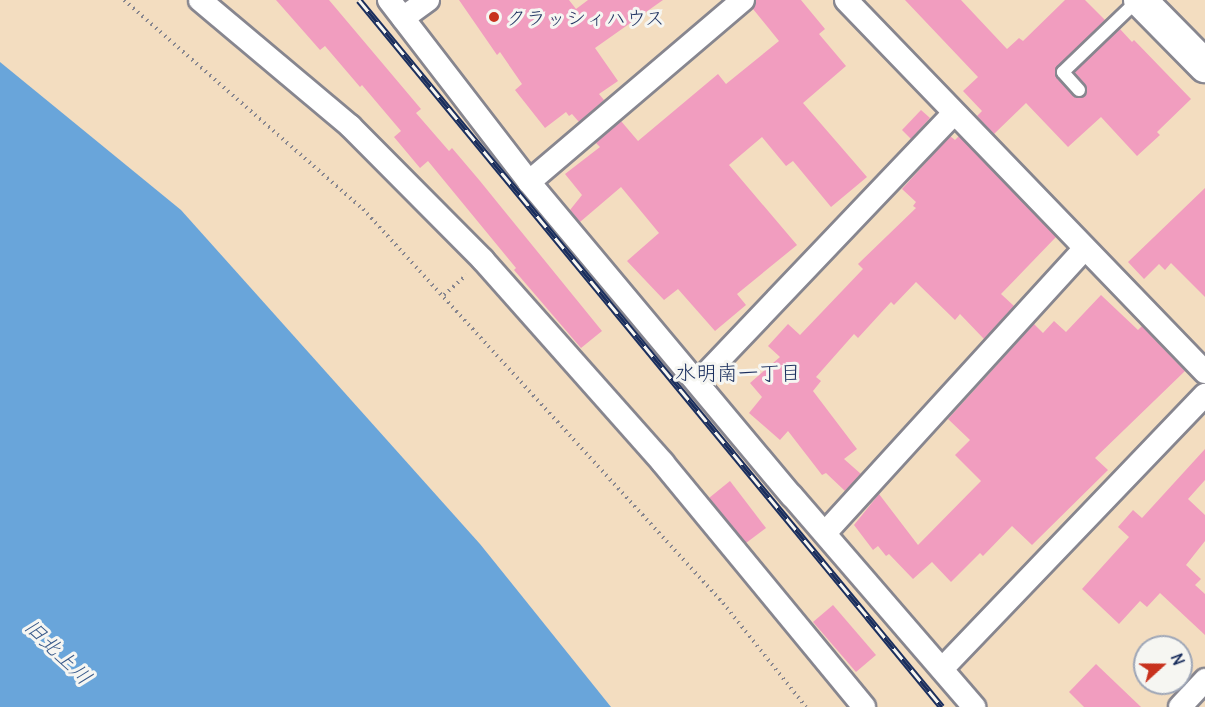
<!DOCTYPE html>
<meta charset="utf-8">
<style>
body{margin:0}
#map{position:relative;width:1205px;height:707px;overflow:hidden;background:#f3ddc0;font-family:Delius,"Klee One",sans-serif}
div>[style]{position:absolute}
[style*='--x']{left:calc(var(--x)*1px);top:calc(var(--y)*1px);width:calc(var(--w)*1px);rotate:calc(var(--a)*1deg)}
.water>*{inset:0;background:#69a5da}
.building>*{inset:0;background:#f19dbf}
.path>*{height:4px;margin-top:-2px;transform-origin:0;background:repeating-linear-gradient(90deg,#87868f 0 1.5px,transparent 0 6px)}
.roads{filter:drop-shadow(2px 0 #87868f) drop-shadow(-2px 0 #87868f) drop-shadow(0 2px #87868f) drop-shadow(0 -2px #87868f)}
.lane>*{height:12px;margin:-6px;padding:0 6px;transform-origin:6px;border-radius:6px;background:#fff}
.street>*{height:22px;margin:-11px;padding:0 11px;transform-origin:11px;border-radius:11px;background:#fff}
.secondary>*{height:32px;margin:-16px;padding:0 16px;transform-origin:16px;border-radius:16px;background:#fff}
.rail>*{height:7px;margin-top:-3.5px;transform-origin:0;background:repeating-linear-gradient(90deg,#f6f6f2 0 14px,#1b2f5e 0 28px);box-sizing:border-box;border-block:2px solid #1b2f5e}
.dots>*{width:16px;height:16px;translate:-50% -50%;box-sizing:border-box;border:3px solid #f6f6f2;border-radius:50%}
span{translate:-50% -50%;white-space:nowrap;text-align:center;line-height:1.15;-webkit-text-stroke:6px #f6f6f2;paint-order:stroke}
.poi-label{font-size:20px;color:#1b2f5e}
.left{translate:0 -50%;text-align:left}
.neighbourhood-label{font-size:21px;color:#1b2f5e}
.water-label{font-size:21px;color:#365889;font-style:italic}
.north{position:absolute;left:1133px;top:635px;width:60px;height:60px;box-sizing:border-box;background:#f6f6f2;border:2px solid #9ea6b7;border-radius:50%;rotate:69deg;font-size:16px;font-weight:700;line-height:24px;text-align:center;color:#1b2f5e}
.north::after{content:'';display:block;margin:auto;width:21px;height:27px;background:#c8321e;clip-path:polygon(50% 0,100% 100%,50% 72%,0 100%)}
</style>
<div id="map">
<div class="water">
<div style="clip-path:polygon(0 62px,181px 210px,480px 544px,611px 707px,0 707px)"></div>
</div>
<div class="building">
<div style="clip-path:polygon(276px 0,329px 0,421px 109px,416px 113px,449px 151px,452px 148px,480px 181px,602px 331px,581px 348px,514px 270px,516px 268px,428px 161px,420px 168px,394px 137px,401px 131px,362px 85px,360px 87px,325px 46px,320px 50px)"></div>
<div style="clip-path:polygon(459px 0,569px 0,576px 9px,588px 0,663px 0,595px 48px,618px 81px,599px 94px,604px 100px,579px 122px,572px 114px,569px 116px,566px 112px,545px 128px,515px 90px,522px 84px,500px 52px,497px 55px)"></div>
<div style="clip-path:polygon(756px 0,801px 0,825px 29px,819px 34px,846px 66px,803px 103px,867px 177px,831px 207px,793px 161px,786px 166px,762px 137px,729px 165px,797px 245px,737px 294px,746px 305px,715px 331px,678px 289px,664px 300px,627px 261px,659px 233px,621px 187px,580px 222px,570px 210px,582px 195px,565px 174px,600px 147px,596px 143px,621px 121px,638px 141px,718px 74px,726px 84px,779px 41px,753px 9px)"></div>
<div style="clip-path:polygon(905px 0,961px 0,1007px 49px,1019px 38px,1023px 41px,1065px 0,1085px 0,1105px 20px,1055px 69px,1057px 77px,1073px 95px,1081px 98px,1087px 92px,1085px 85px,1074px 72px,1120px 29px,1132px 42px,1134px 40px,1191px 99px,1157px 132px,1160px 135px,1137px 156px,1101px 117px,1068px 147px,1026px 103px,994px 134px,977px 116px,982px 111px,963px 91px,978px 77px)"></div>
<div style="clip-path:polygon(921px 110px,930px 118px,911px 139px,902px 130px)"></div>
<div style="clip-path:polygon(950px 136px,955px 140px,959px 136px,1056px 237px,1001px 294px,1014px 306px,984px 339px,960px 314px,955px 320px,916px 282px,894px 305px,891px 302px,858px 338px,854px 334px,816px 377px,821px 381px,813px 391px,857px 449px,844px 459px,861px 474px,845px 491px,826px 473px,822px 475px,788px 431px,780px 440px,749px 413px,762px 397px,750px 383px,780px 357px,768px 346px,788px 324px,800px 335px,863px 269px,858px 264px,916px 208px,913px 206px,916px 202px,902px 189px)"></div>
<div style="clip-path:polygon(1205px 188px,1205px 297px,1171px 263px,1165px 270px,1159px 264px,1144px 279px,1128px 262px)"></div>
<div style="clip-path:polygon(1101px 295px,1138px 330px,1142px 326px,1185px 371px,1095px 458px,1108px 470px,1032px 545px,1012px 526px,983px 556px,980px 553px,951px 582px,932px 562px,913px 579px,889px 554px,886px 556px,878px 546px,873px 550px,854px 525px,879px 494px,918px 545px,981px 481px,955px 455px,970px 440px,948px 419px,1034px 324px,1043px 333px,1054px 321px,1066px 332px)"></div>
<div style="clip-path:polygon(1205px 449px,1205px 480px,1188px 499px,1205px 515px,1205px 541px,1186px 565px,1201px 579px,1195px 585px,1205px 594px,1205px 635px,1160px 593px,1147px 607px,1140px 601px,1119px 624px,1082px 589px,1129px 537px,1118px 527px,1133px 510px,1142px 518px)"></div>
<div style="clip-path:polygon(730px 481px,766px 528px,746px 543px,709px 498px)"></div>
<div style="clip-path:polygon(833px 605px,876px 655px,856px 672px,813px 622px)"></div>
<div style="clip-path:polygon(1096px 664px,1141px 707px,1084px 707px,1069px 692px)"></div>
</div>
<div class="path">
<div style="--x:124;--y:0;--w:317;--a:41.2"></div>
<div style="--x:363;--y:209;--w:534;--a:47.58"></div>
<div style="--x:723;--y:603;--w:133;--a:51.4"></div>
<div style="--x:444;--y:295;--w:30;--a:-42"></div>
</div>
<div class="roads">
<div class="lane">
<div style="--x:1079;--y:90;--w:24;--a:-132"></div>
<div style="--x:1063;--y:72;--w:104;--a:-43.8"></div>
</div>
<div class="street">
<div style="--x:200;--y:0;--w:196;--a:40"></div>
<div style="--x:350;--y:126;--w:189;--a:45.2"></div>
<div style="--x:483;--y:260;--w:271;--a:48.4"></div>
<div style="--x:663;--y:463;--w:316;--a:50.5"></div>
<div style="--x:389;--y:0;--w:230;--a:52.4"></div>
<div style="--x:529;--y:182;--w:410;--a:50.1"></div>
<div style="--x:792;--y:496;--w:279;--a:49.2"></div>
<div style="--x:846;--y:0;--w:517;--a:46.02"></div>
<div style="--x:403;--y:18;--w:31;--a:-36"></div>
<div style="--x:529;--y:182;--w:281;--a:-40.4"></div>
<div style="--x:698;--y:382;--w:371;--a:-46.4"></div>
<div style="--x:825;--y:533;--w:384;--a:-47.6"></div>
<div style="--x:942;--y:669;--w:380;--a:-46.2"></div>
<div style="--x:1180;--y:707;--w:37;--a:-47"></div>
</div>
<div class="secondary">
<div style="--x:1140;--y:0;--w:93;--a:45.4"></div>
</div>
</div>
<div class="rail">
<div style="--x:359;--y:0;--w:916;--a:50.49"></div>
</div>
<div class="dots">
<div style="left:494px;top:17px;background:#c8321e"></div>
</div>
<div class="poi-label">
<span class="left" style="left:506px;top:17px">クラッシィハウス</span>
</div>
<div class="neighbourhood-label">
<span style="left:738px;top:373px">水明南一丁目</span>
</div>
<div class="water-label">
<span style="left:58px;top:652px;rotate:44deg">旧北上川</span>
</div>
<div class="north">N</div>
</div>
